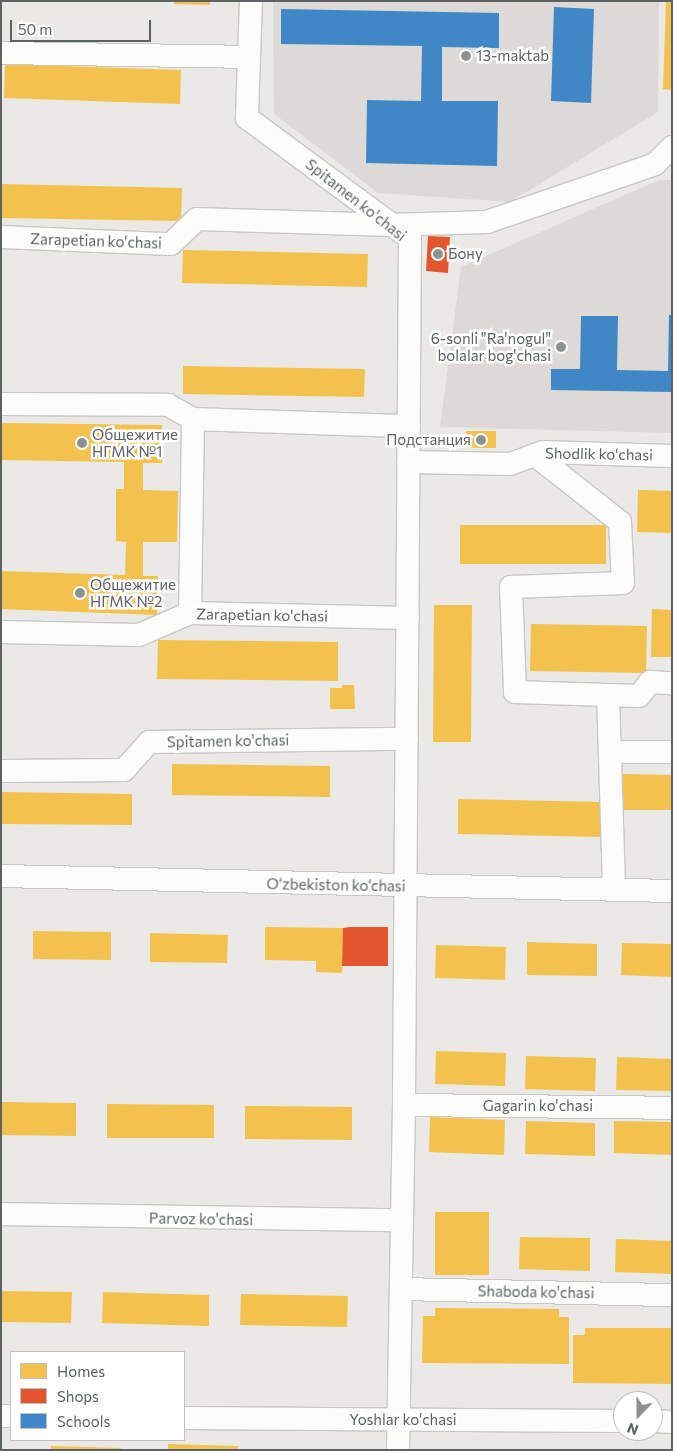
<!DOCTYPE html>
<meta charset="utf-8">
<style>
body{margin:0}
#map{position:relative;width:673px;height:1451px;overflow:hidden;background:#ebe9e6;font-family:Commissioner,sans-serif}
div>[style]{position:absolute}
[style*='--x']{left:calc(var(--x)*1px);top:calc(var(--y)*1px);width:calc(var(--w)*1px);rotate:calc(var(--a)*1deg)}
.education>*{inset:0;background:#ddd9d6}
.homes>*{inset:0;background:#f2c14e}
.shops>*{inset:0;background:#e4572e}
.schools>*{inset:0;background:#3f88c5}
.roads{filter:drop-shadow(1px 0 #c7c7c6) drop-shadow(-1px 0 #c7c7c6) drop-shadow(0 1px #c7c7c6) drop-shadow(0 -1px #c7c7c6)}
.minor>*{height:22px;margin:-11px;padding:0 11px;transform-origin:11px;border-radius:11px;background:#fcfcfb}
.dots>*{width:14px;height:14px;translate:-50% -50%;box-sizing:border-box;border:2px solid #fff;border-radius:50%}
span{translate:-50% -50%;white-space:nowrap;text-align:center;line-height:1.15;-webkit-text-stroke:5px #fff;paint-order:stroke}
.poi-label{font-size:15px;color:#5c6163}
.left{translate:0 -50%;text-align:left}
.right{translate:-100% -50%;text-align:right}
.street-label{font-size:15px;color:#5c6163}
.frame{position:absolute;inset:0;border:2px solid #5c6163;pointer-events:none}
.legend{position:absolute;left:10px;top:1351px;width:175px;height:90px;box-sizing:border-box;background:#fff;border:1px solid #bec0c1;margin:0;padding:6px 9px;list-style:none;font-size:15px;color:#5c6163}
.legend li{display:flex;align-items:center;gap:10px;height:25px}
.legend b{width:25px;border:1px solid #bec0c1}
.north{position:absolute;left:613px;top:1391px;width:50px;height:50px;box-sizing:border-box;background:#fff;border:1px solid #bec0c1;border-radius:50%;rotate:202deg;font-size:14px;font-weight:700;line-height:20px;text-align:center;color:#5c6163}
.north::after{content:'';display:block;margin:auto;width:18px;height:22px;background:#8e9191;clip-path:polygon(50% 0,100% 100%,50% 72%,0 100%)}
.scale{position:absolute;left:10px;top:20px;width:141px;height:22px;box-sizing:border-box;border:2px solid #5c6163;border-top:0;padding-left:6px;font-size:15px;line-height:18px;white-space:nowrap;color:#5c6163;-webkit-text-stroke:4px #fff;paint-order:stroke}
</style>
<div id="map">
<div class="education">
<div style="clip-path:polygon(273px 1px,659px 1px,658px 112px,510px 202px,378px 193px,274px 114px)"></div>
<div style="clip-path:polygon(659px 180px,672px 180px,672px 433px,440px 427px,461px 267px)"></div>
</div>
<div class="homes">
<div style="clip-path:polygon(174px 1px,210px 1px,210px 5px,174px 4px)"></div>
<div style="clip-path:polygon(666px 1px,672px 1px,672px 90px,663px 89px)"></div>
<div style="clip-path:polygon(5px 64px,181px 70px,180px 104px,4px 98px)"></div>
<div style="clip-path:polygon(1px 184px,182px 188px,181px 221px,1px 218px)"></div>
<div style="clip-path:polygon(183px 250px,368px 254px,367px 287px,182px 283px)"></div>
<div style="clip-path:polygon(183px 366px,365px 369px,364px 397px,183px 394px)"></div>
<div style="clip-path:polygon(1px 423px,162px 425px,162px 463px,143px 463px,143px 490px,178px 491px,177px 542px,143px 542px,143px 576px,158px 576px,157px 615px,1px 609px,1px 571px,125px 575px,126px 542px,116px 541px,116px 489px,124px 489px,124px 462px,1px 460px)"></div>
<div style="clip-path:polygon(466px 431px,496px 431px,496px 448px,467px 448px)"></div>
<div style="clip-path:polygon(638px 490px,672px 491px,672px 533px,637px 532px)"></div>
<div style="clip-path:polygon(460px 525px,606px 525px,606px 564px,460px 564px)"></div>
<div style="clip-path:polygon(434px 605px,472px 605px,471px 742px,433px 742px)"></div>
<div style="clip-path:polygon(652px 609px,672px 610px,672px 657px,651px 657px)"></div>
<div style="clip-path:polygon(531px 624px,647px 626px,646px 673px,530px 671px)"></div>
<div style="clip-path:polygon(158px 640px,338px 642px,338px 681px,157px 679px)"></div>
<div style="clip-path:polygon(342px 685px,354px 685px,355px 709px,330px 709px,330px 688px,342px 688px)"></div>
<div style="clip-path:polygon(172px 764px,330px 766px,330px 797px,172px 795px)"></div>
<div style="clip-path:polygon(623px 774px,672px 775px,672px 810px,622px 810px)"></div>
<div style="clip-path:polygon(1px 792px,132px 794px,132px 825px,1px 824px)"></div>
<div style="clip-path:polygon(458px 799px,601px 802px,601px 837px,458px 834px)"></div>
<div style="clip-path:polygon(265px 927px,343px 928px,342px 973px,316px 972px,316px 961px,265px 960px)"></div>
<div style="clip-path:polygon(33px 931px,111px 932px,111px 960px,33px 959px)"></div>
<div style="clip-path:polygon(150px 933px,228px 935px,227px 963px,150px 962px)"></div>
<div style="clip-path:polygon(527px 942px,597px 944px,597px 976px,527px 975px)"></div>
<div style="clip-path:polygon(622px 943px,672px 944px,672px 977px,621px 975px)"></div>
<div style="clip-path:polygon(436px 945px,506px 947px,505px 980px,435px 978px)"></div>
<div style="clip-path:polygon(436px 1051px,506px 1053px,505px 1086px,435px 1084px)"></div>
<div style="clip-path:polygon(526px 1056px,596px 1058px,595px 1091px,525px 1089px)"></div>
<div style="clip-path:polygon(617px 1057px,672px 1059px,672px 1091px,616px 1090px)"></div>
<div style="clip-path:polygon(1px 1102px,76px 1103px,76px 1136px,1px 1135px)"></div>
<div style="clip-path:polygon(107px 1104px,214px 1105px,214px 1138px,107px 1138px)"></div>
<div style="clip-path:polygon(245px 1106px,352px 1107px,352px 1140px,245px 1139px)"></div>
<div style="clip-path:polygon(430px 1117px,505px 1120px,504px 1155px,429px 1152px)"></div>
<div style="clip-path:polygon(526px 1121px,595px 1123px,595px 1156px,525px 1154px)"></div>
<div style="clip-path:polygon(614px 1121px,672px 1122px,672px 1155px,614px 1153px)"></div>
<div style="clip-path:polygon(435px 1212px,489px 1212px,489px 1275px,435px 1275px)"></div>
<div style="clip-path:polygon(520px 1237px,590px 1238px,590px 1271px,519px 1269px)"></div>
<div style="clip-path:polygon(616px 1239px,672px 1241px,672px 1274px,615px 1272px)"></div>
<div style="clip-path:polygon(1px 1291px,72px 1292px,71px 1323px,1px 1322px)"></div>
<div style="clip-path:polygon(103px 1292px,209px 1295px,209px 1326px,102px 1323px)"></div>
<div style="clip-path:polygon(241px 1294px,348px 1296px,347px 1327px,240px 1325px)"></div>
<div style="clip-path:polygon(435px 1308px,559px 1309px,559px 1317px,569px 1317px,569px 1364px,422px 1363px,423px 1316px,435px 1316px)"></div>
<div style="clip-path:polygon(585px 1328px,672px 1328px,672px 1384px,573px 1383px,573px 1335px,585px 1335px)"></div>
<div style="clip-path:polygon(168px 1444px,238px 1446px,238px 1450px,168px 1450px)"></div>
<div style="clip-path:polygon(51px 1446px,121px 1448px,121px 1450px,51px 1450px)"></div>
</div>
<div class="shops">
<div style="clip-path:polygon(428px 236px,450px 237px,448px 273px,426px 271px)"></div>
<div style="clip-path:polygon(350px 927px,388px 927px,388px 966px,342px 966px,343px 928px)"></div>
</div>
<div class="schools">
<div style="clip-path:polygon(554px 7px,594px 9px,591px 103px,551px 101px)"></div>
<div style="clip-path:polygon(281px 9px,499px 13px,499px 48px,442px 47px,442px 101px,498px 101px,497px 166px,366px 163px,367px 100px,421px 101px,422px 46px,281px 44px)"></div>
<div style="clip-path:polygon(669px 315px,672px 315px,672px 392px,551px 390px,551px 369px,580px 369px,581px 316px,618px 316px,617px 370px,668px 371px)"></div>
</div>
<div class="roads">
<div class="minor">
<div style="--x:251;--y:1;--w:117;--a:92"></div>
<div style="--x:247;--y:118;--w:202;--a:36.4"></div>
<div style="--x:410;--y:238;--w:867;--a:90.4"></div>
<div style="--x:404;--y:1105;--w:345;--a:91"></div>
<div style="--x:1;--y:53;--w:248;--a:0.9"></div>
<div style="--x:1;--y:237;--w:170;--a:2.4"></div>
<div style="--x:171;--y:244;--w:36;--a:-44"></div>
<div style="--x:197;--y:219;--w:194;--a:1.8"></div>
<div style="--x:391;--y:225;--w:96;--a:-1.8"></div>
<div style="--x:487;--y:222;--w:178;--a:-19"></div>
<div style="--x:655;--y:164;--w:24;--a:-45"></div>
<div style="--x:1;--y:404;--w:167;--a:0.3"></div>
<div style="--x:168;--y:405;--w:29;--a:29"></div>
<div style="--x:193;--y:419;--w:216;--a:1.9"></div>
<div style="--x:535;--y:455;--w:108;--a:38.2"></div>
<div style="--x:620;--y:522;--w:61;--a:87.2"></div>
<div style="--x:623;--y:583;--w:112;--a:178"></div>
<div style="--x:511;--y:587;--w:105;--a:87.8"></div>
<div style="--x:515;--y:692;--w:124;--a:1.8"></div>
<div style="--x:639;--y:696;--w:18;--a:-52"></div>
<div style="--x:650;--y:682;--w:22;--a:3"></div>
<div style="--x:408;--y:462;--w:102;--a:1.1"></div>
<div style="--x:510;--y:464;--w:35;--a:-20"></div>
<div style="--x:543;--y:452;--w:129;--a:1.8"></div>
<div style="--x:190;--y:613;--w:194;--a:-89.1"></div>
<div style="--x:1;--y:632;--w:138;--a:1.2"></div>
<div style="--x:139;--y:635;--w:56;--a:-23.3"></div>
<div style="--x:190;--y:613;--w:218;--a:1.3"></div>
<div style="--x:608;--y:695;--w:195;--a:88.2"></div>
<div style="--x:610;--y:752;--w:62;--a:0"></div>
<div style="--x:1;--y:771;--w:123;--a:-0.5"></div>
<div style="--x:124;--y:770;--w:38;--a:-48"></div>
<div style="--x:149;--y:742;--w:258;--a:-0.7"></div>
<div style="--x:1;--y:876;--w:671;--a:1.28"></div>
<div style="--x:404;--y:1105;--w:268;--a:0.6"></div>
<div style="--x:1;--y:1214;--w:401;--a:0.9"></div>
<div style="--x:401;--y:1289;--w:271;--a:1.3"></div>
<div style="--x:1;--y:1416;--w:10;--a:0"></div>
<div style="--x:184;--y:1418;--w:439;--a:0.4"></div>
<div style="--x:653;--y:1421;--w:19;--a:3"></div>
</div>
</div>
<div class="dots">
<div style="left:466px;top:56px;background:#8e9191"></div>
<div style="left:438px;top:254px;background:#8e9191"></div>
<div style="left:561px;top:347px;background:#8e9191"></div>
<div style="left:481px;top:440px;background:#8e9191"></div>
<div style="left:82px;top:443px;background:#8e9191"></div>
<div style="left:80px;top:593px;background:#8e9191"></div>
</div>
<div class="poi-label">
<span class="left" style="left:476px;top:56px">13-maktab</span>
<span class="left" style="left:448px;top:254px">Бону</span>
<span class="right" style="left:551px;top:347px">6-sonli "Ra'nogul"<br>bolalar bog'chasi</span>
<span class="left" style="left:92px;top:443px">Общежитие<br>НГМК №1</span>
<span class="right" style="left:471px;top:440px">Подстанция</span>
<span class="left" style="left:90px;top:593px">Общежитие<br>НГМК №2</span>
</div>
<div class="street-label">
<span style="left:356px;top:200px;rotate:38deg">Spitamen ko'chasi</span>
<span style="left:96px;top:241px;rotate:2deg">Zarapetian ko'chasi</span>
<span style="left:599px;top:454px;rotate:1deg">Shodlik ko'chasi</span>
<span style="left:262px;top:615px;rotate:1deg">Zarapetian ko'chasi</span>
<span style="left:228px;top:741px;rotate:-1deg">Spitamen ko'chasi</span>
<span style="left:336px;top:885px;rotate:1deg">O‘zbekiston ko‘chasi</span>
<span style="left:538px;top:1106px">Gagarin ko'chasi</span>
<span style="left:201px;top:1219px;rotate:1deg">Parvoz ko'chasi</span>
<span style="left:536px;top:1292px;rotate:1deg">Shaboda ko'chasi</span>
<span style="left:403px;top:1420px">Yoshlar ko'chasi</span>
</div>
<div class="frame"></div>
<ul class="legend">
<li><b style="height:14px;background:#f2c14e"></b>Homes</li>
<li><b style="height:14px;background:#e4572e"></b>Shops</li>
<li><b style="height:14px;background:#3f88c5"></b>Schools</li>
</ul>
<div class="north">N</div>
<div class="scale">50 m</div>
</div>
